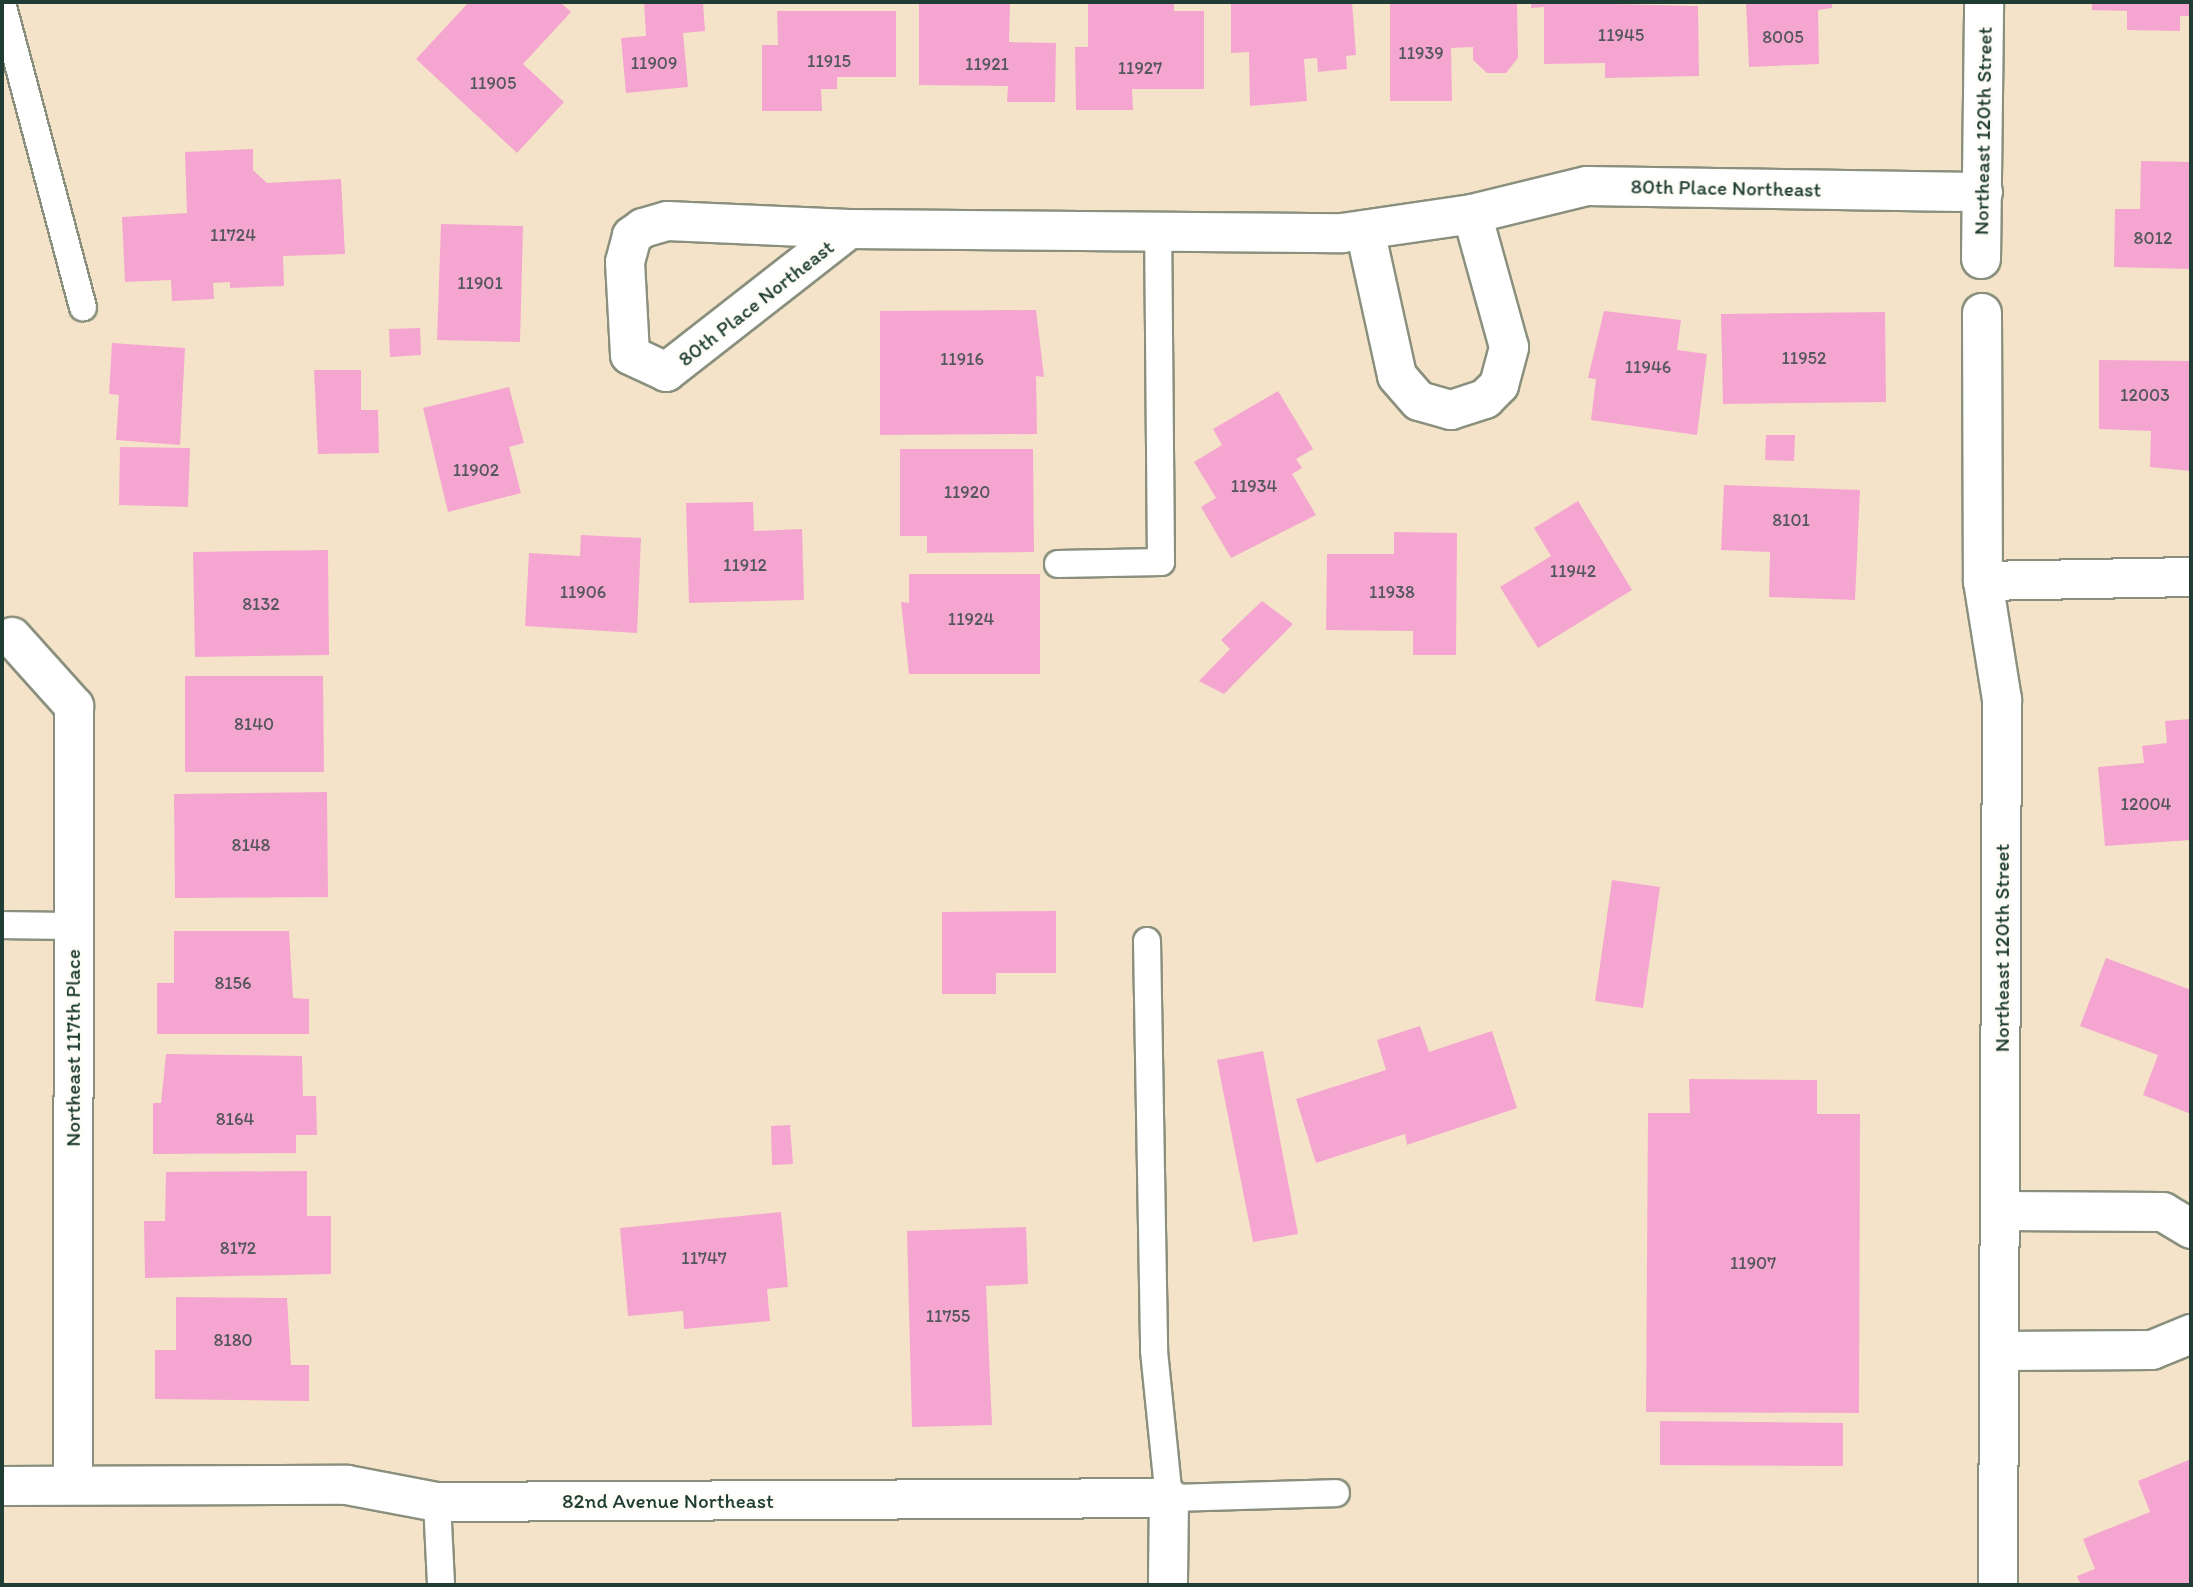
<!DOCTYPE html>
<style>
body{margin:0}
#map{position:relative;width:2193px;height:1587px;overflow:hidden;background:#f4e3c8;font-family:Itim,sans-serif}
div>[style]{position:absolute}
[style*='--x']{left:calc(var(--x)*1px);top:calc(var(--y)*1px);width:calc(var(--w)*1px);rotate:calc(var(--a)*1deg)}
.building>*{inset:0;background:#f5a6d0}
.roads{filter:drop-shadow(2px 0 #8a907e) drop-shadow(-2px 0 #8a907e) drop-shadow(0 2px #8a907e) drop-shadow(0 -2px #8a907e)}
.service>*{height:26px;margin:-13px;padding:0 13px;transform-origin:13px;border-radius:13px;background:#fff}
.minor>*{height:38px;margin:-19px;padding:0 19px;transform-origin:19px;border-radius:19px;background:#fff}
span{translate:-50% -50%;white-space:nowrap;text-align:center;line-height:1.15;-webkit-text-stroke:6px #fdfcf7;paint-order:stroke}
.number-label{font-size:18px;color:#54575b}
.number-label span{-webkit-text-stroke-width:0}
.street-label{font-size:21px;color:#1f3d34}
.frame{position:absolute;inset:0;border:4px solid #1f3d34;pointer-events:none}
</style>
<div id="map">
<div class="building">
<div style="clip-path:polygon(469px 2px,560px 2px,571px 12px,523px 64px,564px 102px,517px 153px,416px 59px)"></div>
<div style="clip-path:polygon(644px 2px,703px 2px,705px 31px,683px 33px,688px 87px,626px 93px,621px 38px,646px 36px)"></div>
<div style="clip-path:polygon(1088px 2px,1174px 2px,1174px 11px,1204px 11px,1204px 89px,1132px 89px,1133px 110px,1076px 110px,1075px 47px,1088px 47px)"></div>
<div style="clip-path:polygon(1231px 2px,1352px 2px,1356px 55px,1346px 56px,1347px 69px,1318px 72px,1317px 58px,1304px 59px,1307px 101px,1250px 106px,1249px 52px,1231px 53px)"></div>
<div style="clip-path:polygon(1390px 2px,1517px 2px,1518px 58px,1506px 73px,1487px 73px,1473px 60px,1473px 47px,1451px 48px,1452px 101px,1390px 101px)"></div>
<div style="clip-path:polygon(1531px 2px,1698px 6px,1699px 76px,1605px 78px,1605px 63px,1544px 64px,1544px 7px,1531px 8px)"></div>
<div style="clip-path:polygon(1746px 2px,1832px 2px,1832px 8px,1818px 10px,1819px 64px,1749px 67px)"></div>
<div style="clip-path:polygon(2092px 2px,2191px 2px,2191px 16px,2180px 16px,2180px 31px,2127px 30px,2127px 11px,2092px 10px)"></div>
<div style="clip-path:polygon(919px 3px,1010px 4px,1009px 42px,1056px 43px,1055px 102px,1007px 102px,1008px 86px,919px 85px)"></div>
<div style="clip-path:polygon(777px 11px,896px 11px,896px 77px,837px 77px,837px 89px,821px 89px,822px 111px,762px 111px,762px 45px,778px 45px)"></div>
<div style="clip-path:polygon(253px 149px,253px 170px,267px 183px,341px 179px,345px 254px,283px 256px,284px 286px,230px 288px,230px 282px,213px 283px,214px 299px,172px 301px,171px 280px,125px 282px,122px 217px,187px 213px,185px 152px)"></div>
<div style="clip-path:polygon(2141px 161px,2191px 162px,2191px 269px,2114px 267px,2115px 209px,2140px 209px)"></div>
<div style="clip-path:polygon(441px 224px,523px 226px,520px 342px,437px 340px)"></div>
<div style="clip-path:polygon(1036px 310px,1044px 377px,1036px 376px,1037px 434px,880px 435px,880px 311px)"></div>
<div style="clip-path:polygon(1604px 311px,1681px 320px,1677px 350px,1707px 354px,1697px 435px,1591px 420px,1596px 379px,1588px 378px)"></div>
<div style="clip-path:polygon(1885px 312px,1886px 402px,1723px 404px,1721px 314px)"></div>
<div style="clip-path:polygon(420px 328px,421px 355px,390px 357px,389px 329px)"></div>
<div style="clip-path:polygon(112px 343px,185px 348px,180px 445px,116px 440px,119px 395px,109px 394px)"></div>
<div style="clip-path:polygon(2099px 360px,2191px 361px,2191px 471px,2150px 467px,2151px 431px,2099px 429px)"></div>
<div style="clip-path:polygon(314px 370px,361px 370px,361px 410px,378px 410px,379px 453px,318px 454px)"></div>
<div style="clip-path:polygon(509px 387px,524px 443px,509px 447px,521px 493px,448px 512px,423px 408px)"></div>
<div style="clip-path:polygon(1278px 391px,1313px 449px,1296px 459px,1302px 468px,1292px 474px,1316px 515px,1231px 558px,1201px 507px,1216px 498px,1194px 462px,1222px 445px,1213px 429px)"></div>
<div style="clip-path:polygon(1766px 435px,1795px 435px,1794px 461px,1765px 460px)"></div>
<div style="clip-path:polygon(120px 447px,190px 448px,188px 507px,119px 505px)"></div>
<div style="clip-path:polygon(900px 449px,1033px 449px,1034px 552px,927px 553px,927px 536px,900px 536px)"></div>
<div style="clip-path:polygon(1724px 485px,1860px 490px,1855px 600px,1769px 597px,1770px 552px,1721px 550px)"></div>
<div style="clip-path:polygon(1578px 501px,1632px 590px,1538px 648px,1500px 587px,1551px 556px,1534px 528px)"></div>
<div style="clip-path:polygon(753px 502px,754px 531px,802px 529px,804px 600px,689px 603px,686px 503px)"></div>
<div style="clip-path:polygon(1394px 532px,1457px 533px,1456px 655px,1413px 655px,1413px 631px,1326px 630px,1327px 554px,1394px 554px)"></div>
<div style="clip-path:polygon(581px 535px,641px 538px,637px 633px,525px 626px,529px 553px,580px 556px)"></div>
<div style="clip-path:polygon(328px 550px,329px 655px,195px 657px,193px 552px)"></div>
<div style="clip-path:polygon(909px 574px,1040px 574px,1040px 674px,909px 674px,901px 602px,909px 603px)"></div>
<div style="clip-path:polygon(1262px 601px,1293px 624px,1224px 694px,1199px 681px,1230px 649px,1221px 640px)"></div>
<div style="clip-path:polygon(185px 676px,323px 676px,324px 772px,185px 772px)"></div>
<div style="clip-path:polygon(2191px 719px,2191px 840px,2105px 846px,2098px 767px,2144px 763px,2142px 746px,2167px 743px,2165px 721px)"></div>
<div style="clip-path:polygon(327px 792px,328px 897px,175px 898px,174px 794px)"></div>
<div style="clip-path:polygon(1612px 880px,1660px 887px,1643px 1008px,1595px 1001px)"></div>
<div style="clip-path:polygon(1056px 911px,1056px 973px,996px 973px,996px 994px,942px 994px,942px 912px)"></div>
<div style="clip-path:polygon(174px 931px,289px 931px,293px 998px,309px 999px,309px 1034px,157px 1034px,157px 983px,174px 983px)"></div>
<div style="clip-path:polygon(2106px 958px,2191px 990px,2191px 1114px,2143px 1095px,2158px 1055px,2080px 1026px)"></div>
<div style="clip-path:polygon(1420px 1026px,1429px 1052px,1492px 1031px,1517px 1108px,1407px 1145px,1405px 1134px,1316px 1163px,1296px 1099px,1386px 1070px,1377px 1040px)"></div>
<div style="clip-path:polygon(1263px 1051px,1298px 1234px,1253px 1242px,1217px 1060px)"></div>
<div style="clip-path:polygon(166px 1054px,302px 1056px,303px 1096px,316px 1096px,317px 1135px,296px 1135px,296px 1153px,153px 1154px,153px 1103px,161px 1103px)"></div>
<div style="clip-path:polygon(1689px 1079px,1817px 1080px,1817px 1114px,1860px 1114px,1859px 1413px,1646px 1412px,1648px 1113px,1690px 1113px)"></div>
<div style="clip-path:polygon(790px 1125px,793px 1164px,772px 1165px,771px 1126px)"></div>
<div style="clip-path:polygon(307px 1171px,307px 1216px,331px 1216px,331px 1274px,145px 1278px,144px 1221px,165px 1221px,166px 1172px)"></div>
<div style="clip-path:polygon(781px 1212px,788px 1287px,767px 1289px,770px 1321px,684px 1329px,683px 1311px,628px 1316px,620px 1228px)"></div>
<div style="clip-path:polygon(1026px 1227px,1028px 1284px,986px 1286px,992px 1425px,912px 1427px,907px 1231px)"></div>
<div style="clip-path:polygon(176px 1297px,287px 1298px,291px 1365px,309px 1365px,309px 1401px,155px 1399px,155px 1350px,176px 1350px)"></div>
<div style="clip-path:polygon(1660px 1421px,1843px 1423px,1843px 1466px,1660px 1465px)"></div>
<div style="clip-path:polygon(2191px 1459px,2191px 1585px,2081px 1585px,2077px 1576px,2095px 1569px,2083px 1539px,2150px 1512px,2138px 1481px)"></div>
</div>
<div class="roads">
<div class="service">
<div style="--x:2;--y:3;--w:315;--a:75.1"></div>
<div style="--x:1058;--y:564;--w:103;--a:-1.1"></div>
<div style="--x:1161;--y:562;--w:331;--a:-90.5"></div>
<div style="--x:2;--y:925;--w:71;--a:0.8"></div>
<div style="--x:1147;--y:941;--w:410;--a:89"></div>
<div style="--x:1154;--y:1351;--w:148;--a:84.2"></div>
<div style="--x:1169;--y:1498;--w:167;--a:-1.7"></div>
<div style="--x:437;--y:1502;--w:83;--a:87.2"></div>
</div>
<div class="minor">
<div style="--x:849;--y:229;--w:182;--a:-177.5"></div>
<div style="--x:667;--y:221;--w:25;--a:164"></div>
<div style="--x:643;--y:228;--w:14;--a:144"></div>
<div style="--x:632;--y:236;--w:27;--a:105"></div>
<div style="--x:625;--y:262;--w:93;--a:86.9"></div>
<div style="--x:630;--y:355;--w:40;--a:25"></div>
<div style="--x:666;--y:372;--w:232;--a:-38"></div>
<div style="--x:849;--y:229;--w:493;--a:0.5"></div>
<div style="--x:1342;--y:233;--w:131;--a:-8.3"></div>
<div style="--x:1472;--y:214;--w:118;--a:-13.7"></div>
<div style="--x:1587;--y:186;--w:396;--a:0.9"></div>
<div style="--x:1365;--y:230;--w:149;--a:77.6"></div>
<div style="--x:1397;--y:376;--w:33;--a:49"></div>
<div style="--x:1419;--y:401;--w:33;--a:16"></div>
<div style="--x:1451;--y:410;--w:36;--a:-18"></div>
<div style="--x:1485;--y:399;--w:20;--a:-45"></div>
<div style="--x:1499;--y:385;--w:39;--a:-75"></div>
<div style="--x:1509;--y:347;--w:138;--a:-105.5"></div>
<div style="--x:1981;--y:259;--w:257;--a:-89.3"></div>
<div style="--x:1982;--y:313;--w:268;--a:89.8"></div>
<div style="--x:1983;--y:581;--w:120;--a:80.9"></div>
<div style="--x:2002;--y:699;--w:886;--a:90.26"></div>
<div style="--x:1983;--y:581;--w:208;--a:-1.1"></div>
<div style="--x:12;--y:637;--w:93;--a:48.1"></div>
<div style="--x:74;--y:706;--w:778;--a:90.07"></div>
<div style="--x:2002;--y:1211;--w:161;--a:0.4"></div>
<div style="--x:2163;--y:1212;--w:33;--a:31"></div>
<div style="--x:2001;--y:1351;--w:151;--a:-0.4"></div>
<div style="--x:2152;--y:1350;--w:42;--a:-22.3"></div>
<div style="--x:2;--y:1486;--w:345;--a:-0.2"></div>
<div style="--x:347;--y:1485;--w:92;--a:10.7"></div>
<div style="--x:437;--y:1502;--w:732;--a:-0.31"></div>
<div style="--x:1169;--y:1498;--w:87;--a:90.7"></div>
</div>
</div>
<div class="number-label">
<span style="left:1621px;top:35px">11945</span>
<span style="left:1783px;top:37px">8005</span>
<span style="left:1421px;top:53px">11939</span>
<span style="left:829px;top:61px">11915</span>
<span style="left:654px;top:63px">11909</span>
<span style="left:987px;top:64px">11921</span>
<span style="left:1140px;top:68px">11927</span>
<span style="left:493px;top:83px">11905</span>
<span style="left:233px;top:235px">11724</span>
<span style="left:2153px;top:238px">8012</span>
<span style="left:480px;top:283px">11901</span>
<span style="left:1804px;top:358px">11952</span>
<span style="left:962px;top:359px">11916</span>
<span style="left:1648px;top:367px">11946</span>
<span style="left:2145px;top:395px">12003</span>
<span style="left:476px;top:470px">11902</span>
<span style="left:1254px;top:486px">11934</span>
<span style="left:967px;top:492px">11920</span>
<span style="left:1791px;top:520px">8101</span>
<span style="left:745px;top:565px">11912</span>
<span style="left:1573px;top:571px">11942</span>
<span style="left:583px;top:592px">11906</span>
<span style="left:1392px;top:592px">11938</span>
<span style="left:261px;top:604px">8132</span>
<span style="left:971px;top:619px">11924</span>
<span style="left:254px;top:724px">8140</span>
<span style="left:2146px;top:804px">12004</span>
<span style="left:251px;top:845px">8148</span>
<span style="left:233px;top:983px">8156</span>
<span style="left:235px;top:1119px">8164</span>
<span style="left:238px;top:1248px">8172</span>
<span style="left:704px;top:1258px">11747</span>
<span style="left:1753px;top:1263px">11907</span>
<span style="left:948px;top:1316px">11755</span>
<span style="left:233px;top:1340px">8180</span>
</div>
<div class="street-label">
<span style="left:1983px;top:131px;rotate:-89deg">Northeast 120th Street</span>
<span style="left:1726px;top:188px;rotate:1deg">80th Place Northeast</span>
<span style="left:756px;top:303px;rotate:-38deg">80th Place Northeast</span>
<span style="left:2002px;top:948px;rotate:-90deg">Northeast 120th Street</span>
<span style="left:73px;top:1048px;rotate:-90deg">Northeast 117th Place</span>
<span style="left:668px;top:1501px">82nd Avenue Northeast</span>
</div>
<div class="frame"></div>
</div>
